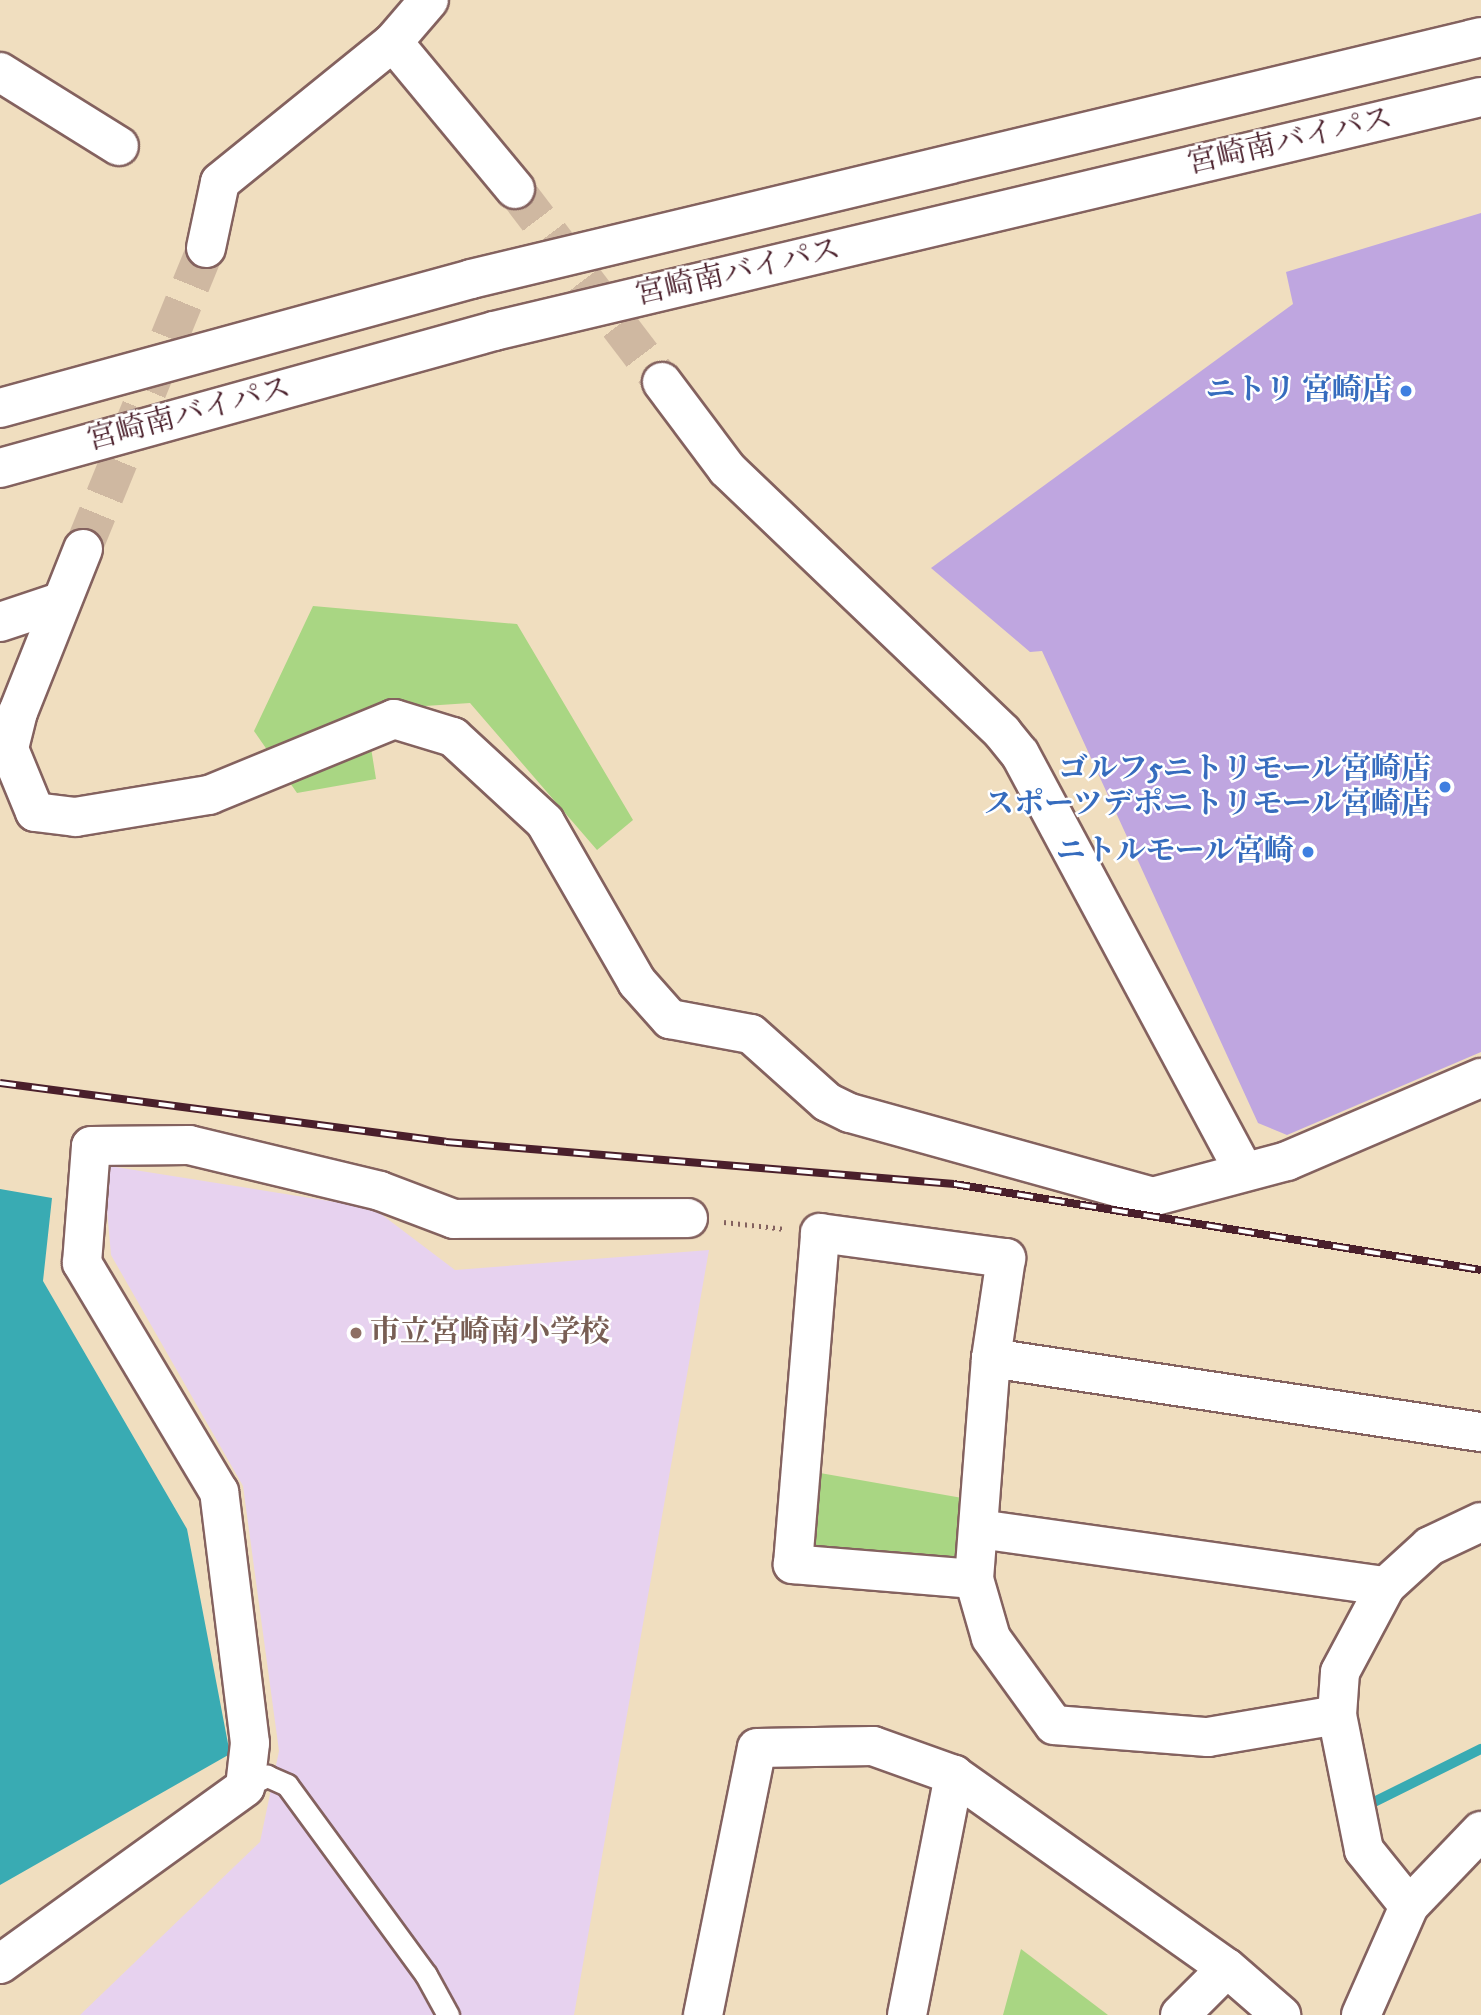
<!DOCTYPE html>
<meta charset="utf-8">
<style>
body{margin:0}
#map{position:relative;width:1481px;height:2015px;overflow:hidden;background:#f0debf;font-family:"IM FELL DW Pica","Noto Serif JP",serif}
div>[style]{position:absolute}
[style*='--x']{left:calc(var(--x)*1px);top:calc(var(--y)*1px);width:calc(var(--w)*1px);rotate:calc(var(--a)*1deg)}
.built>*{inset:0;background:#e7d2ef}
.green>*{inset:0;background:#a9d683}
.water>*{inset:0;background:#39abb3}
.stream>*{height:10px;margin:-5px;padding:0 5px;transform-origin:5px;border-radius:5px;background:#39abb3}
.building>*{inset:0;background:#bfa6e0}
.minor-tunnel>*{height:38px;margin-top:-19px;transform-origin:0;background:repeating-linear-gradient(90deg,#cfb8a1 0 38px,transparent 0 57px)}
.path>*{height:4.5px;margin-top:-2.25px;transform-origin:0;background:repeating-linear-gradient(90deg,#84625f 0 2px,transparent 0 7px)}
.roads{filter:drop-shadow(2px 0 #84625f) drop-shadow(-2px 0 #84625f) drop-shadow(0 2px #84625f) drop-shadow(0 -2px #84625f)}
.service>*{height:21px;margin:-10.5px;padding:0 10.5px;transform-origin:10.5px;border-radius:10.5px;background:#fff}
.minor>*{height:38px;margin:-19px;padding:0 19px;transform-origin:19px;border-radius:19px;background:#fff}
.tertiary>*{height:38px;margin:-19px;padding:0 19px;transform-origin:19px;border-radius:19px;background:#fff}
.trunk>*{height:38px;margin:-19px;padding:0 19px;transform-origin:19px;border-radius:19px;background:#fff}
.rail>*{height:8px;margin-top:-4px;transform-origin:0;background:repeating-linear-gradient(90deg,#fff 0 16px,#4a1f2b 0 32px);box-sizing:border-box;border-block:2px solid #4a1f2b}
.dots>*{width:19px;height:19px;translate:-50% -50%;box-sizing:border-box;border:4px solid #fff;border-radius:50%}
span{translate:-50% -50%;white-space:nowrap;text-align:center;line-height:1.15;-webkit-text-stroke:5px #fff;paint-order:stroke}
.street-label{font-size:30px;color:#4a1f2b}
.shop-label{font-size:30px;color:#366cbe;font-weight:700}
.right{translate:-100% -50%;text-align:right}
.education-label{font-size:30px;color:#785e54;font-weight:700}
.left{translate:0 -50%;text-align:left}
</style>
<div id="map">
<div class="built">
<div style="clip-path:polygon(103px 1165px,373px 1208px,455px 1270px,709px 1250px,574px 2015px,80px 2015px,260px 1842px,279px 1751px,243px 1486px,111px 1255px)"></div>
</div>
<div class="green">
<div style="clip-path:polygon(313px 606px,517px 624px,633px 820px,597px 850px,470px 703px,365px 710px,376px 779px,297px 793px,254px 731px)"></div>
<div style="clip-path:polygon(820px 1473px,968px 1499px,963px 1550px,955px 1562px,815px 1550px)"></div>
<div style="clip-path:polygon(1021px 1949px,1108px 2015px,1003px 2015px)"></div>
</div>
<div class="water">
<div style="clip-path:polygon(0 1189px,52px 1198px,43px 1281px,187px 1529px,230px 1754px,0 1885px)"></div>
</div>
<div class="stream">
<div style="--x:1372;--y:1803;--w:122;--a:-26.4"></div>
</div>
<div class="building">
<div style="clip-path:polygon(1481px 213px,1481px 1052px,1287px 1135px,1258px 1123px,1042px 651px,1030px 652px,931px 568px,1293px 304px,1286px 272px)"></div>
</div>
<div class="minor-tunnel">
<div style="--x:515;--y:189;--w:243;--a:52.7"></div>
<div style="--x:83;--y:549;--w:325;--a:-67.8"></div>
</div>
<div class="path">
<div style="--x:724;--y:1222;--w:61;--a:6.5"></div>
</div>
<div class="roads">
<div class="service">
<div style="--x:245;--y:1787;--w:25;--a:-27"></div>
<div style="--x:267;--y:1776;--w:22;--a:24"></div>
<div style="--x:287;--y:1785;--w:235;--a:53.8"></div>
<div style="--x:426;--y:1975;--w:46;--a:61.2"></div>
</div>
<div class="minor">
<div style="--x:393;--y:42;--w:191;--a:50.3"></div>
<div style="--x:0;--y:72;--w:140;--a:31.9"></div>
<div style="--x:206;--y:248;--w:67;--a:-78"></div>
<div style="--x:220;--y:182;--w:223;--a:-39"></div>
<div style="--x:393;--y:42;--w:55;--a:-49.4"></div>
<div style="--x:662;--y:382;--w:109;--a:53.2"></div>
<div style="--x:727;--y:469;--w:381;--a:43.7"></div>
<div style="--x:1002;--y:732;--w:28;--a:51"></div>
<div style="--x:1020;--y:754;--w:473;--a:61.8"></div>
<div style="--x:83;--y:549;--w:175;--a:111.7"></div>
<div style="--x:18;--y:712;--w:38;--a:104"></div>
<div style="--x:9;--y:749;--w:68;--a:67.6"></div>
<div style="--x:35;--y:812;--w:41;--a:7"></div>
<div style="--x:76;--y:817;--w:135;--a:-9.4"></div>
<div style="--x:209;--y:795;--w:200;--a:-22.3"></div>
<div style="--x:394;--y:719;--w:62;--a:17"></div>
<div style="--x:453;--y:737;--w:125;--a:42.7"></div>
<div style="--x:545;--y:822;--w:185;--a:60.1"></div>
<div style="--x:637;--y:982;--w:50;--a:48.3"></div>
<div style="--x:670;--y:1019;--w:82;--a:10.5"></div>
<div style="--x:751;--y:1034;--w:102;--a:41.8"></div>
<div style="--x:827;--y:1102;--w:25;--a:26"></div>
<div style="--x:850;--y:1113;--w:313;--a:15.5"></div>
<div style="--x:1152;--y:1197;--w:140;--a:-14.9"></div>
<div style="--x:1287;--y:1161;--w:211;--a:-23.2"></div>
<div style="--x:0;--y:622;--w:63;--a:-18.4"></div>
<div style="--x:991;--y:1358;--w:496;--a:8.6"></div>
<div style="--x:979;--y:1529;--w:411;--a:8"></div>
<div style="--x:974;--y:1579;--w:182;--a:-175.3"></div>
<div style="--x:793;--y:1564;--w:332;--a:-85.3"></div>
<div style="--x:820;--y:1233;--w:188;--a:7.7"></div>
<div style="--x:1006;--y:1258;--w:101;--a:98.5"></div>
<div style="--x:991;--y:1358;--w:222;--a:94.4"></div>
<div style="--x:974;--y:1579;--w:61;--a:73.9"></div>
<div style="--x:991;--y:1638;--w:107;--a:54.1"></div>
<div style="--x:1054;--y:1725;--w:154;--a:4.5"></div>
<div style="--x:1208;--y:1737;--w:131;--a:-9.7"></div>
<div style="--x:1409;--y:1906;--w:72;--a:-128.8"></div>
<div style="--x:1364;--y:1850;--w:138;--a:-101.3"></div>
<div style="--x:1337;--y:1715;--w:43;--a:-86"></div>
<div style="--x:1340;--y:1672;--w:98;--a:-61.9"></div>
<div style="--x:1386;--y:1586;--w:59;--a:-42.3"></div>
<div style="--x:1430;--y:1546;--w:56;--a:-25.2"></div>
<div style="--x:0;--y:1964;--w:302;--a:-35.8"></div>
<div style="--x:245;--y:1787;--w:44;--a:-83.5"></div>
<div style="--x:250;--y:1743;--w:253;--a:-97"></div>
<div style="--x:219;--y:1492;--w:267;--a:-120.9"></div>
<div style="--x:82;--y:1263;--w:117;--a:-85.6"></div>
<div style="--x:91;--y:1146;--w:98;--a:-0.6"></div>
<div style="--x:189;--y:1145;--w:196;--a:13.5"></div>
<div style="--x:380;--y:1191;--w:79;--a:20.7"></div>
<div style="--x:454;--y:1219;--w:234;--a:-0.2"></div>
<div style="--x:703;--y:2015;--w:272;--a:-78.6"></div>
<div style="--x:757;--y:1748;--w:116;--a:-1"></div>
<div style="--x:873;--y:1746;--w:86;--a:19.7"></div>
<div style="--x:954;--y:1775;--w:334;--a:35.3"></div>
<div style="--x:1227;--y:1968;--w:72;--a:41"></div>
<div style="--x:907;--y:2015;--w:245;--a:-78.9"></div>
<div style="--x:1180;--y:2015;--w:66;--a:-45"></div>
</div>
<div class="tertiary">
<div style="--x:1361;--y:2015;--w:119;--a:-66.2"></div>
<div style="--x:1409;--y:1906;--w:104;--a:-46.2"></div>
</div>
<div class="trunk">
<div style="--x:0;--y:408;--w:488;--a:-15.3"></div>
<div style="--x:471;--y:279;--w:1039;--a:-13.47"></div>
<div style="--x:0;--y:468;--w:513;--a:-15.5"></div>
<div style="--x:494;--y:331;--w:1014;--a:-13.34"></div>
</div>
</div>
<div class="rail">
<div style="--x:0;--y:1083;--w:450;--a:7.5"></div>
<div style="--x:446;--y:1142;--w:510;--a:4.73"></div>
<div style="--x:954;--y:1184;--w:534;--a:9.27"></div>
</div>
<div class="dots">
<div style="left:1406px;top:391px;background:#3f7fe0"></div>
<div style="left:1445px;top:787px;background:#3f7fe0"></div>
<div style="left:1308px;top:852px;background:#3f7fe0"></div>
<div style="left:356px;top:1333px;background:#8d6e63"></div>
</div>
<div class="street-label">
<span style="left:1290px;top:142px;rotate:-13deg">宮崎南バイパス</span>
<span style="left:738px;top:273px;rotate:-13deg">宮崎南バイパス</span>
<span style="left:189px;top:415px;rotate:-15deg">宮崎南バイパス</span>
</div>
<div class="shop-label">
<span class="right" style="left:1392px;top:391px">ニトリ 宮崎店</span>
<span class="right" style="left:1431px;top:787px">ゴルフ5ニトリモール宮崎店<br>スポーツデポニトリモール宮崎店</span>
<span class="right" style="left:1294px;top:852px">ニトルモール宮崎</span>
</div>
<div class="education-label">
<span class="left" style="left:370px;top:1333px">市立宮崎南小学校</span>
</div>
</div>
